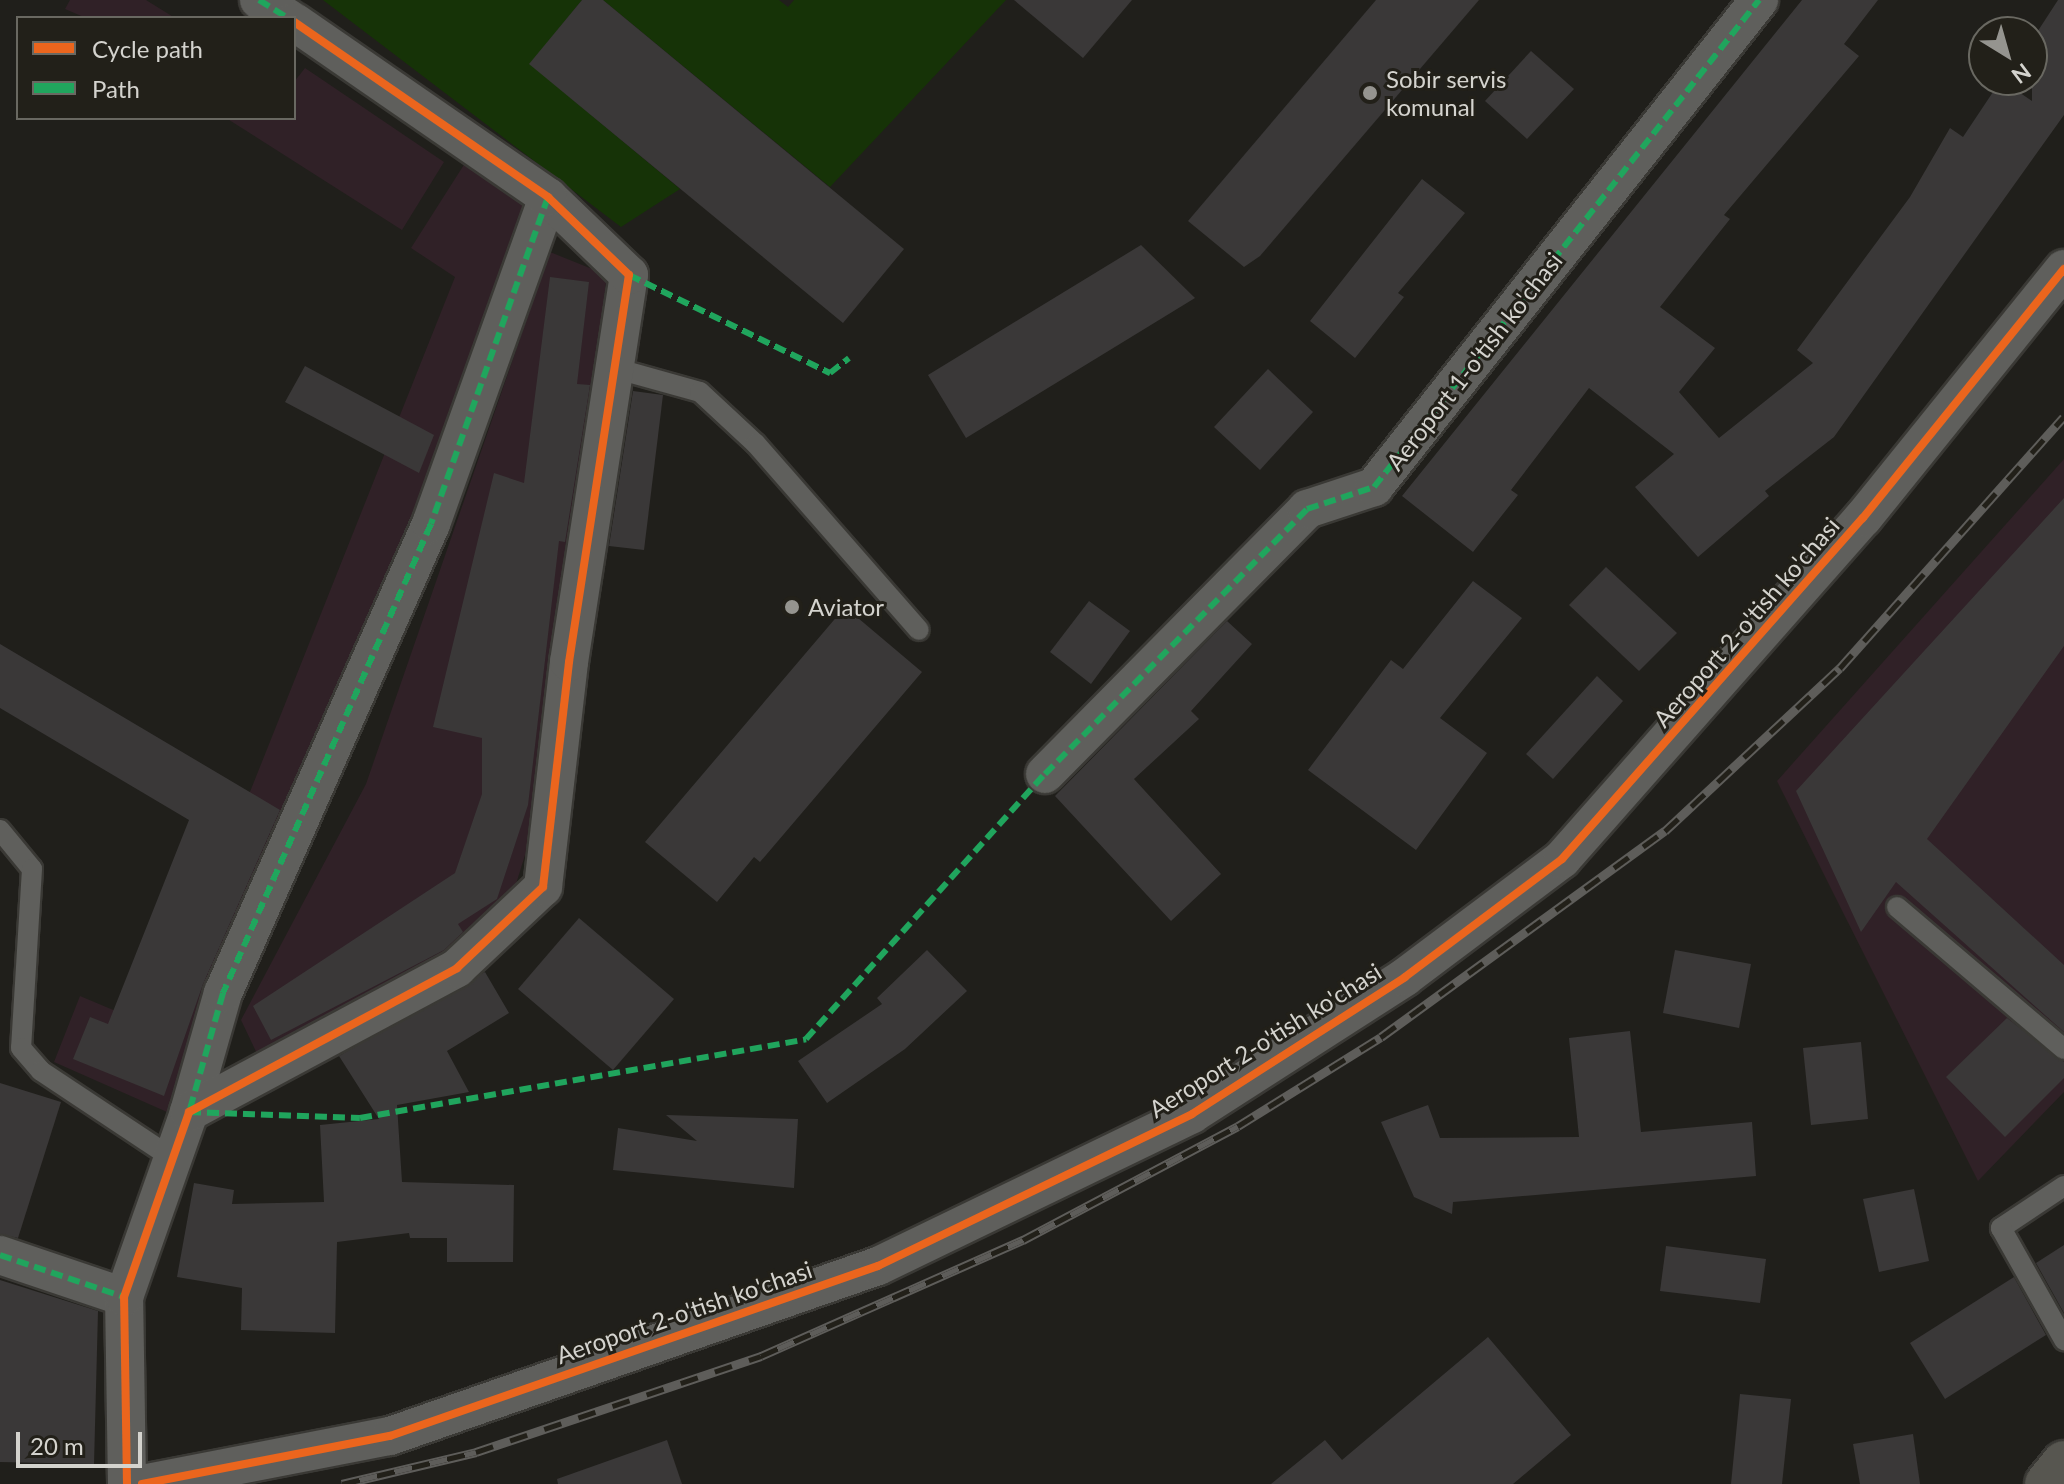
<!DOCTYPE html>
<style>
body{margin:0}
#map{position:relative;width:2064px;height:1484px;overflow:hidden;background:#201f1b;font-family:Lato,sans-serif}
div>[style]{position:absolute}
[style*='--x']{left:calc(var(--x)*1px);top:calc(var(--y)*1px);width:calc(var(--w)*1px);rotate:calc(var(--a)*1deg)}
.industrial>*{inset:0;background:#302127}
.green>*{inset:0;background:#163307}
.building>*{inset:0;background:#3a3838}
.roads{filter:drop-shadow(2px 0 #3a3935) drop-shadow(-2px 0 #3a3935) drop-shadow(0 2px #3a3935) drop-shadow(0 -2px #3a3935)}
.service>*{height:20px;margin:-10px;padding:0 10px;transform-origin:10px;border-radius:10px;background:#5f5f5c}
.minor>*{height:38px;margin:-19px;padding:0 19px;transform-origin:19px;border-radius:19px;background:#5f5f5c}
.secondary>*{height:44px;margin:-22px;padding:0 22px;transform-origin:22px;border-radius:22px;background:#575650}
.rail>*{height:9px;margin-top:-4.5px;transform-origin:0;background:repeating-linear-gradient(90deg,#222019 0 18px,#5e5d5a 0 36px);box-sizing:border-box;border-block:2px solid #5e5d5a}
.quiet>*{height:6px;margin-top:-3px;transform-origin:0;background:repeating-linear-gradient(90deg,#20a55d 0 12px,transparent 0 18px)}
.cycleway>*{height:8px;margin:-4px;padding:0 4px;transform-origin:4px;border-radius:4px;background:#eb651d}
.dots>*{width:22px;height:22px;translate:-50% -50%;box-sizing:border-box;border:4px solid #222019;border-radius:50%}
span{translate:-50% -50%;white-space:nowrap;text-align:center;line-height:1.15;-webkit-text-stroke:6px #222019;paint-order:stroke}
.poi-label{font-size:24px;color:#d4d3ce}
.left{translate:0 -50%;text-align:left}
.street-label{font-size:24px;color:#d4d3ce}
.legend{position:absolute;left:16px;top:16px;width:280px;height:104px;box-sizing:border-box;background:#222019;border:2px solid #696861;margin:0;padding:10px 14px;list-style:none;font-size:24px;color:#d4d3ce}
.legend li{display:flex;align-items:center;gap:16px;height:40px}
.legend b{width:40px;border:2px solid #696861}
.north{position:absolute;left:1968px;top:16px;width:80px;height:80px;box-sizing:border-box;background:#222019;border:2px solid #696861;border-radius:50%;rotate:143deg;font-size:22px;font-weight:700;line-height:32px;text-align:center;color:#d4d3ce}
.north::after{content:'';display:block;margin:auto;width:28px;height:36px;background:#95948f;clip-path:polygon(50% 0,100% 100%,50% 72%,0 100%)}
.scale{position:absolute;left:16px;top:1432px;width:126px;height:36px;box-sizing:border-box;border:4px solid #d4d3ce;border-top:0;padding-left:10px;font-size:24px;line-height:28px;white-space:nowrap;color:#d4d3ce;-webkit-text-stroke:6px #222019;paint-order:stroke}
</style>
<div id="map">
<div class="industrial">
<div style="clip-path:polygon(70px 0,146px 0,175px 18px,86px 18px,65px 9px)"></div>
<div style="clip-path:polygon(305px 68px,444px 162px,402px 230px,226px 118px,294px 118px,294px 82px)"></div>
<div style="clip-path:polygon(467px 160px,541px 205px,167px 1112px,54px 1062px,80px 996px,156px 1028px,455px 277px,411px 248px)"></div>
<div style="clip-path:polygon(550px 252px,607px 275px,543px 797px,512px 897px,433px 967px,260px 1060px,241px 1020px,366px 784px)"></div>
<div style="clip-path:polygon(2064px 459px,2064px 1092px,1978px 1181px,1777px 781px)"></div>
</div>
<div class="green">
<div style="clip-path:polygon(323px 0,582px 0,530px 64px,680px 189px,621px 227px)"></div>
<div style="clip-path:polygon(603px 0,779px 0,788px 7px,794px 0,1006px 0,830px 187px)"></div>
</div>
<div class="building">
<div style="clip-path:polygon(582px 0,603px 0,904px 249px,843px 323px,529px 64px)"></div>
<div style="clip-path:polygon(1014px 0,1132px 0,1083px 58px)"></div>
<div style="clip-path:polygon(1376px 0,1479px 0,1260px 256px,1244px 267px,1188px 221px)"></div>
<div style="clip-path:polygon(1802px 0,1878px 0,1844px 44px,1859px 56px,1724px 215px,1730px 219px,1660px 307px,1715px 348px,1679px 392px,1719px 438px,1813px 363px,1797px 350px,1910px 197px,1950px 128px,1963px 137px,2001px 80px,2032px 101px,2032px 40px,2058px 0,2064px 0,2064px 115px,1834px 437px,1765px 491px,1769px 496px,1698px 557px,1635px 487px,1674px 454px,1589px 388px,1511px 490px,1518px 495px,1473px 552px,1402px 496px)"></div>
<div style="clip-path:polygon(1531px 51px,1574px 89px,1527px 139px,1485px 101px)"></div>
<div style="clip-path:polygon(1422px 179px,1465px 213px,1398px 293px,1404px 297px,1355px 358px,1310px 321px)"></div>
<div style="clip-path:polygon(1141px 245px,1195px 298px,966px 438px,928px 375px)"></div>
<div style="clip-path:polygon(550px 277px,589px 282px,577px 384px,590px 385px,565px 542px,559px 541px,528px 805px,497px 899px,458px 924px,463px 932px,444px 950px,271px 1040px,253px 1006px,455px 873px,482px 794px,482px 738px,433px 727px,494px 473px,524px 483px)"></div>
<div style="clip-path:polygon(305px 366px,434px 435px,419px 473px,285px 402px)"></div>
<div style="clip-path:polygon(1268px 369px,1313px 412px,1260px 470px,1214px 427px)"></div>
<div style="clip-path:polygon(633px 391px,663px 395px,644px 550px,609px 546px)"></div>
<div style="clip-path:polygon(2064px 498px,2064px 646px,1927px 839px,2064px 965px,2064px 1032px,1896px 882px,1861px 932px,1796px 791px)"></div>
<div style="clip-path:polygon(1606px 567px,1677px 633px,1639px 671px,1569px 605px)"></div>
<div style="clip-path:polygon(1473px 581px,1522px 618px,1440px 718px,1487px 753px,1416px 850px,1308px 770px,1391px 660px,1403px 669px)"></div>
<div style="clip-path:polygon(1089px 601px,1130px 631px,1091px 684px,1050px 652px)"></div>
<div style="clip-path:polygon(845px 607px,922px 672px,760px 862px,754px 857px,717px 902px,645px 842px)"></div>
<div style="clip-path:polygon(1227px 621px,1252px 644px,1191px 711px,1199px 719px,1134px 779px,1221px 874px,1171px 921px,1055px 796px)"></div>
<div style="clip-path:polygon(0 644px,280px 810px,203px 984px,164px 1096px,73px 1059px,90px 1017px,108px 1024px,189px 820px,0 708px)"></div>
<div style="clip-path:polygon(1597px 676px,1623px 701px,1553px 779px,1526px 754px)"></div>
<div style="clip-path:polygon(579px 918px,674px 999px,613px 1070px,518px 989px)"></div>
<div style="clip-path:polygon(927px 950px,967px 991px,905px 1049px,827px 1103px,798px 1061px,882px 1004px,877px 998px)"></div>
<div style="clip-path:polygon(1675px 950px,1751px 964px,1739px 1028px,1663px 1013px)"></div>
<div style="clip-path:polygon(485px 972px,509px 1013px,447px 1051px,469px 1092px,397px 1105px,402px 1182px,514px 1185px,513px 1262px,447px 1262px,447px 1238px,410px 1238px,409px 1233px,337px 1242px,335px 1333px,241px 1330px,242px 1288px,177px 1277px,194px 1183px,234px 1190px,232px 1204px,324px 1202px,320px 1125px,379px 1119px,339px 1056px)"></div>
<div style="clip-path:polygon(2007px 1018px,2064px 1062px,2064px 1078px,2005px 1137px,1946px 1077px)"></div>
<div style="clip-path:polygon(1630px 1031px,1641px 1132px,1752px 1122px,1756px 1176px,1453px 1202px,1452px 1214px,1414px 1197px,1381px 1122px,1428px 1105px,1440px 1138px,1579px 1137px,1569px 1038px)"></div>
<div style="clip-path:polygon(1861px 1042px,1868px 1119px,1811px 1125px,1803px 1048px)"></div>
<div style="clip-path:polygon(0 1083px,61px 1102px,18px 1238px,0 1234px)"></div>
<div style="clip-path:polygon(666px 1115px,798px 1119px,794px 1188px,613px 1170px,618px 1128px,697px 1141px)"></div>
<div style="clip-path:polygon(1914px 1189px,1929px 1261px,1879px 1272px,1863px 1199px)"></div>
<div style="clip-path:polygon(2064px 1245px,2064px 1313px,2036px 1263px)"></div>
<div style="clip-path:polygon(1666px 1246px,1766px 1259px,1760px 1303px,1660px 1291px)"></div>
<div style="clip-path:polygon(2014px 1277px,2046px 1335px,1945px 1399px,1910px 1343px)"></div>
<div style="clip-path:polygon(0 1280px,98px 1311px,94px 1464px,0 1462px)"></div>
<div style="clip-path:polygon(1488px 1337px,1571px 1435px,1513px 1484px,1271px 1484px,1325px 1440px,1342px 1460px)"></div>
<div style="clip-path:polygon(1740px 1394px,1791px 1399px,1782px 1484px,1731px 1484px)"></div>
<div style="clip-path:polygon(1913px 1434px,1920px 1484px,1860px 1484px,1853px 1444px)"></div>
<div style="clip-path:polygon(667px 1440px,682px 1484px,558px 1484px,557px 1479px)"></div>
</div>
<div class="roads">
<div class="service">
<div style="--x:614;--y:368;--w:89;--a:15.6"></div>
<div style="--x:700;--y:392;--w:76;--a:42.9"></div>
<div style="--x:756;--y:444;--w:247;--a:48.8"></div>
<div style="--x:0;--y:830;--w:50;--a:50.6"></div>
<div style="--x:32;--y:869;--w:179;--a:93.5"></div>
<div style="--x:21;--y:1048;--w:30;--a:49"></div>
<div style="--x:41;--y:1071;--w:157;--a:33.6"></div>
<div style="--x:1897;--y:907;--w:219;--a:40.4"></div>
<div style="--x:2064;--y:1186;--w:76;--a:146.3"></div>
<div style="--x:2001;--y:1228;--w:129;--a:60.6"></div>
</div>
<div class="minor">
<div style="--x:259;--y:0;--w:34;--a:32"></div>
<div style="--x:1045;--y:774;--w:373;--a:-45.3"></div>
<div style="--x:1307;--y:509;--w:71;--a:-18.2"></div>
<div style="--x:1374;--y:487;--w:621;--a:-51.67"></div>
<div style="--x:189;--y:1112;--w:124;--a:-74.1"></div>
<div style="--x:223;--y:993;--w:513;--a:-66.08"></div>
<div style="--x:431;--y:524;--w:347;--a:-70.3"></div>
<div style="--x:0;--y:1255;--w:131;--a:18.7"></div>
<div style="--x:127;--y:1484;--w:187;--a:-90.9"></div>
<div style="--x:124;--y:1297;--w:196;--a:-70.6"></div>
<div style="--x:189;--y:1112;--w:304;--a:-28.2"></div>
<div style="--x:457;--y:968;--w:118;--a:-43.3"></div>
<div style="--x:543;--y:887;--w:226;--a:-83.4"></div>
<div style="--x:569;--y:662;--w:392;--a:-81.2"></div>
<div style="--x:629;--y:275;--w:112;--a:-136.1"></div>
<div style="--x:548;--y:197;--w:308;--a:-145.4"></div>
<div style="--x:142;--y:1484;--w:253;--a:-11"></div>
<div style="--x:390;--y:1436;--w:517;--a:-19.21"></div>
<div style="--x:878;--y:1266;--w:349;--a:-25.8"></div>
<div style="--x:1192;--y:1114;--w:253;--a:-32.7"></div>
<div style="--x:1405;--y:977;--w:196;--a:-36.9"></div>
<div style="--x:1562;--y:859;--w:455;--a:-48.6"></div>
<div style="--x:1863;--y:518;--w:320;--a:-51.1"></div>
</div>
<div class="secondary">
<div style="--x:2047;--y:1484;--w:27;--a:-51"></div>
</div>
</div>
<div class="rail">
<div style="--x:342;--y:1484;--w:138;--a:-13.4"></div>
<div style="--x:476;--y:1452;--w:301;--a:-18.6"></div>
<div style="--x:761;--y:1356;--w:287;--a:-23.9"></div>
<div style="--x:1023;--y:1240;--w:243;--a:-27.9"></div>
<div style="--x:1238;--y:1126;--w:168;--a:-31.9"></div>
<div style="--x:1381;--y:1037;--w:351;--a:-36"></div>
<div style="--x:1665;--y:831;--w:239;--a:-43"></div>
<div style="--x:1840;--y:668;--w:336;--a:-48.3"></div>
</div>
<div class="quiet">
<div style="--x:259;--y:0;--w:34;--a:32"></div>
<div style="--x:548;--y:197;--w:347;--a:109.7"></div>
<div style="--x:431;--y:524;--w:513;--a:113.92"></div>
<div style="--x:223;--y:993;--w:124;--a:105.9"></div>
<div style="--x:189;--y:1112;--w:171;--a:2"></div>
<div style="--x:360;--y:1118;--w:453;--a:-10"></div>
<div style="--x:806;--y:1039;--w:357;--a:-48"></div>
<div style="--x:1045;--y:774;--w:373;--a:-45.3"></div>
<div style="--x:1307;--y:509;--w:71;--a:-18.2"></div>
<div style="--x:1374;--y:487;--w:621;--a:-51.67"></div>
<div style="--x:629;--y:275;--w:224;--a:26"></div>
<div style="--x:830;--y:373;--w:24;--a:-38"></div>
<div style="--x:0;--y:1255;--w:131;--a:18.7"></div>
</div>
<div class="cycleway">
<div style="--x:127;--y:1484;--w:187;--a:-90.9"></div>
<div style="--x:124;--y:1297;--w:196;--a:-70.6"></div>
<div style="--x:189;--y:1112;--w:304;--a:-28.2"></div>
<div style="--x:457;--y:968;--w:118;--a:-43.3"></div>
<div style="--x:543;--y:887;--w:226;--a:-83.4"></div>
<div style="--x:569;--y:662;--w:392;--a:-81.2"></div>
<div style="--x:629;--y:275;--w:112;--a:-136.1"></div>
<div style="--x:548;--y:197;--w:308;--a:-145.4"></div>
<div style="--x:142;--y:1484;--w:253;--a:-11"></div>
<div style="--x:390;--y:1436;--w:517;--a:-19.21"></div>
<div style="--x:878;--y:1266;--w:349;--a:-25.8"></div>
<div style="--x:1192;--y:1114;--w:253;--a:-32.7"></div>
<div style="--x:1405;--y:977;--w:196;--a:-36.9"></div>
<div style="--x:1562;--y:859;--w:455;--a:-48.6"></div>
<div style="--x:1863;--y:518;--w:320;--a:-51.1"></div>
</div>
<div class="dots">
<div style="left:1370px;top:93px;background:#95948f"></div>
<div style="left:792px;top:607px;background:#95948f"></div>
</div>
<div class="poi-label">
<span class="left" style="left:1386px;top:93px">Sobir servis<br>komunal</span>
<span class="left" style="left:808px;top:607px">Aviator</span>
</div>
<div class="street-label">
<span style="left:1474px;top:361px;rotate:-52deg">Aeroport 1-o'tish ko'chasi</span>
<span style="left:1746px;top:622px;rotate:-49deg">Aeroport 2-o'tish ko'chasi</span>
<span style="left:1265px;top:1040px;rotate:-32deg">Aeroport 2-o'tish ko'chasi</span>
<span style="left:684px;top:1312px;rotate:-19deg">Aeroport 2-o'tish ko'chasi</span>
</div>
<ul class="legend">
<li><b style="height:10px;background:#eb651d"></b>Cycle path</li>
<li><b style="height:10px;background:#20a55d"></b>Path</li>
</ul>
<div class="north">N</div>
<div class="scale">20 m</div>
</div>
